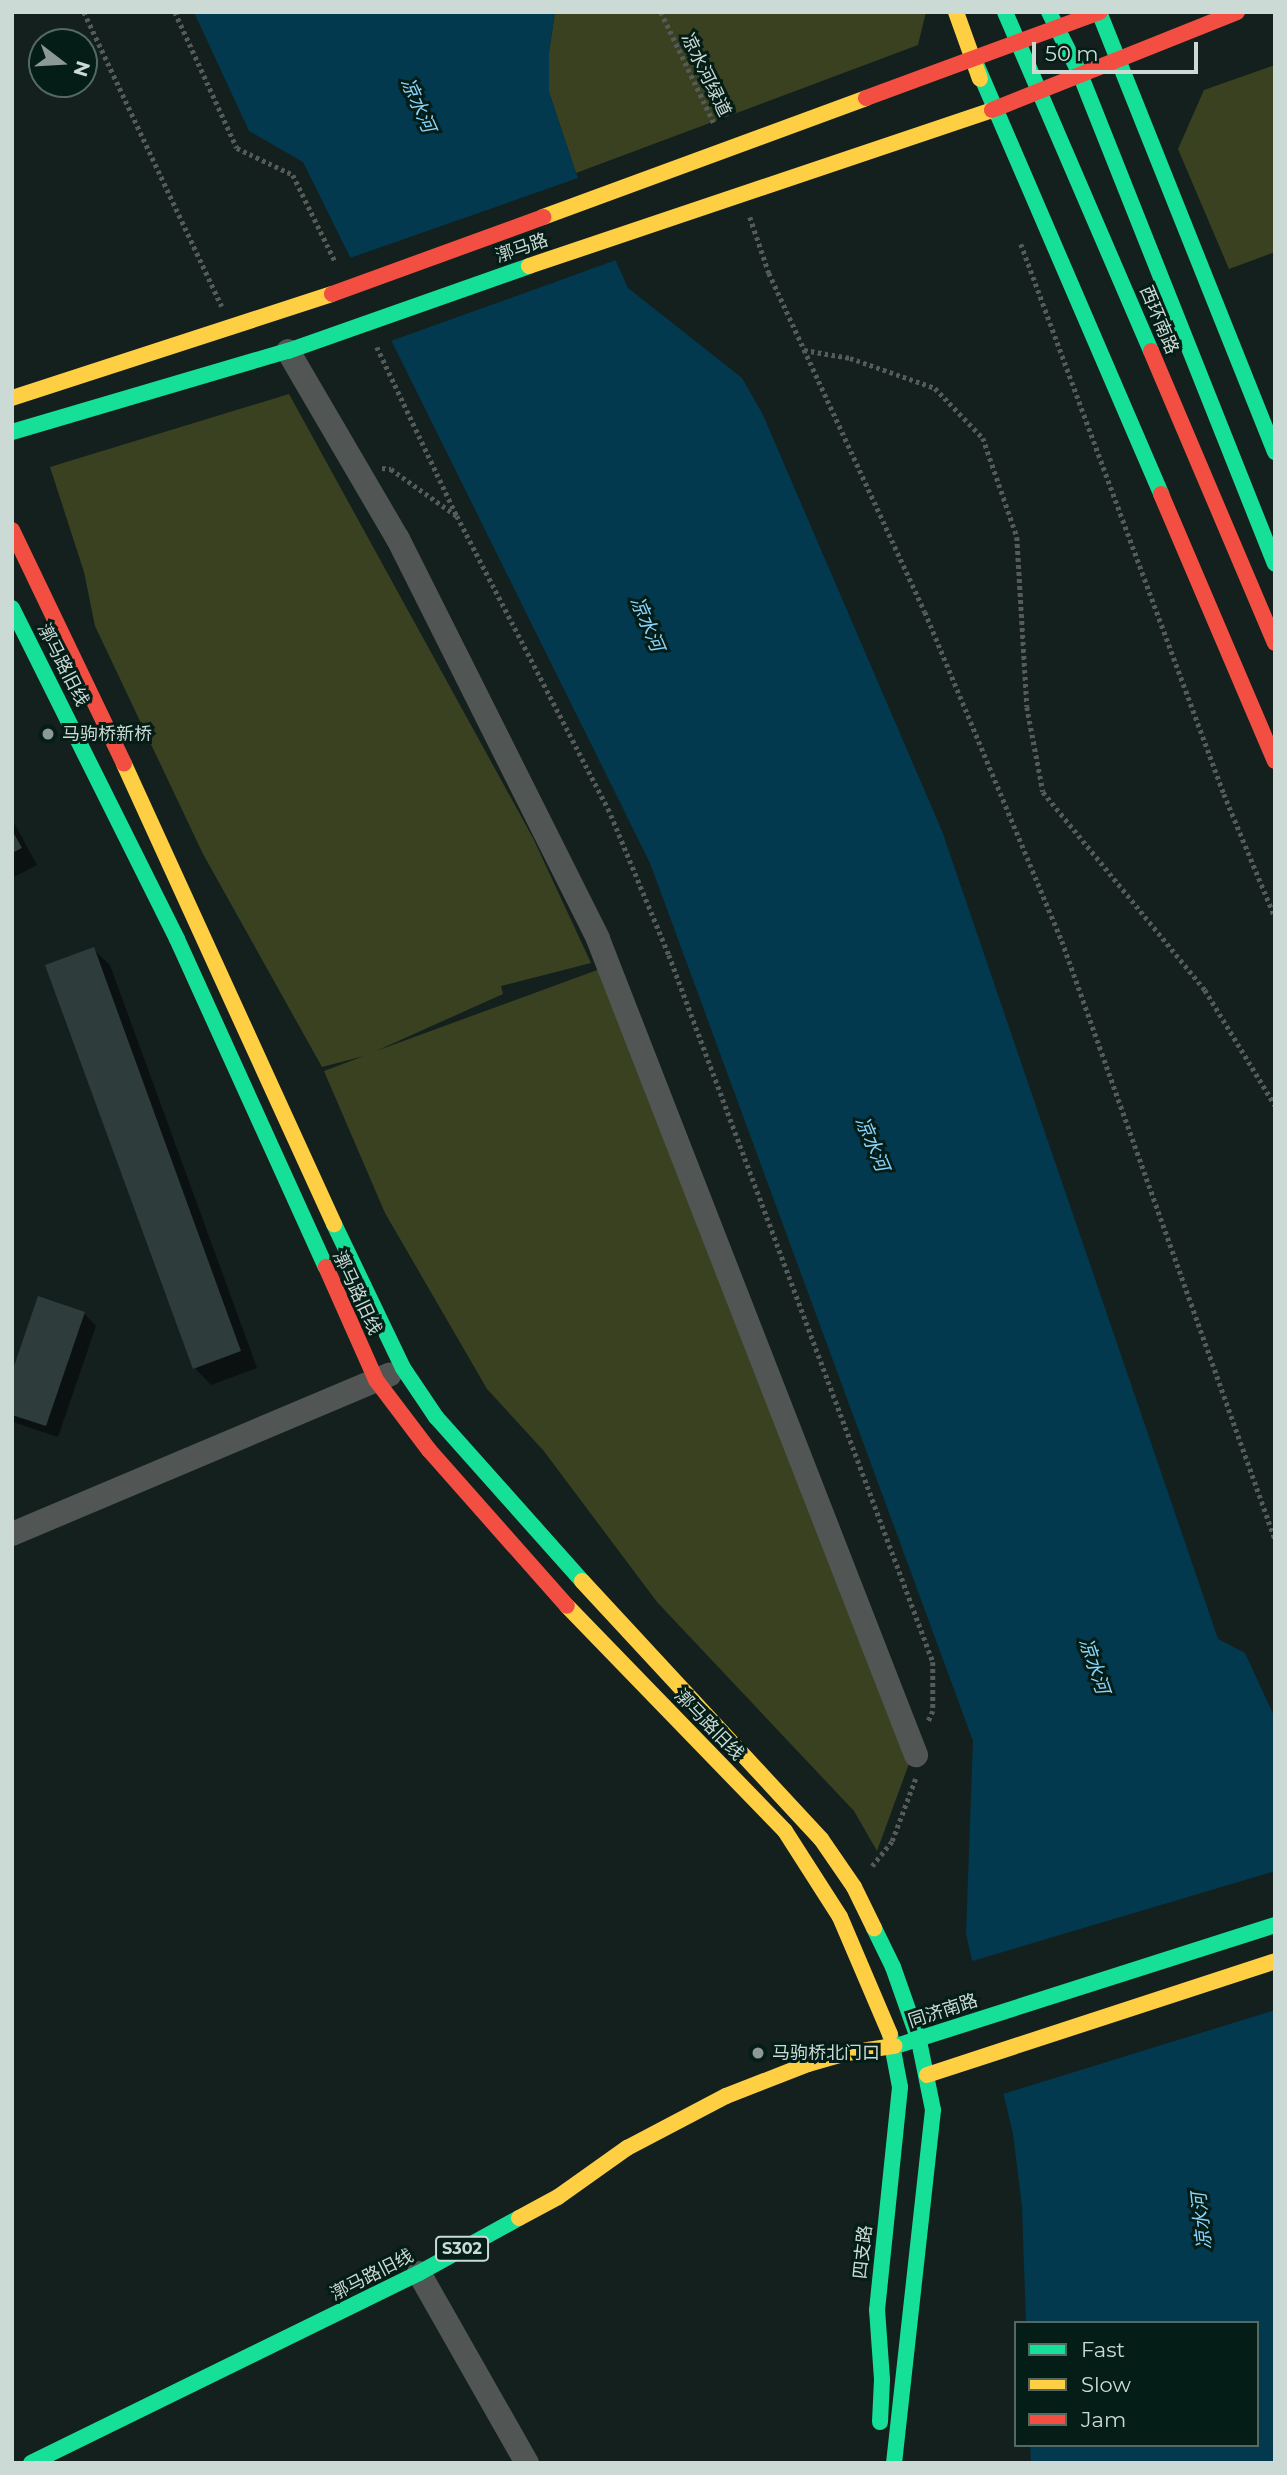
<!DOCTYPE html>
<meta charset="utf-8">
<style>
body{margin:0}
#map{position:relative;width:1287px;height:2475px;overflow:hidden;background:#14201e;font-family:Montserrat,"Noto Sans SC",sans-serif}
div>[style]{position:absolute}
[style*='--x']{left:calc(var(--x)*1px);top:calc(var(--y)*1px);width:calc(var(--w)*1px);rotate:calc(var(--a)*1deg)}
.green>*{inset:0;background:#394120}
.water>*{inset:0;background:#02394f}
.pier>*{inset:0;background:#14201e}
.shadow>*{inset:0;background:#0007}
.building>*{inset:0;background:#2e3c3c}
.path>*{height:4.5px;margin-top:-2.25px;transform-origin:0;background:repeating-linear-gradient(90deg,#555b59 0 3.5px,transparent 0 7px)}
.street>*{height:24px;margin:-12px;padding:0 12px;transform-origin:12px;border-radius:12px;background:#515553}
.fast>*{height:16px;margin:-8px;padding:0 8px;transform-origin:8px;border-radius:8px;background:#16e098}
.slow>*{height:16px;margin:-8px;padding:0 8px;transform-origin:8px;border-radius:8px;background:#ffcf43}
.jam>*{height:16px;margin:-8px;padding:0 8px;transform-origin:8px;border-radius:8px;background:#f24e42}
.dots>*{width:19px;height:19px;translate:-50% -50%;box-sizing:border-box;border:4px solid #051d17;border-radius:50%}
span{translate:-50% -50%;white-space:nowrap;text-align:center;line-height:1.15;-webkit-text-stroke:6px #051d17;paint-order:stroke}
.shield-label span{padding:2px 5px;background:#051d17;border:2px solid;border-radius:5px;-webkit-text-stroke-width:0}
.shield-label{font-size:16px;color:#ccdad5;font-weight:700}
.street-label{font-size:18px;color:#ccdad5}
.poi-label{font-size:18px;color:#ccdad5}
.left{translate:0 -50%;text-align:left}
.water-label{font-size:19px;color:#89d5fd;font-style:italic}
.frame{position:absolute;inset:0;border:14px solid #ccdad5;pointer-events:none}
.legend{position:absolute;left:1014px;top:2321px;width:245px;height:126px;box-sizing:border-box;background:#051d17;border:2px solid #556963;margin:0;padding:9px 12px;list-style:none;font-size:21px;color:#ccdad5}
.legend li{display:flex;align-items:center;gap:14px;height:35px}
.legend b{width:35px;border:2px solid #556963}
.north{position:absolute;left:28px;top:28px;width:70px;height:70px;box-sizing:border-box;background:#051d17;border:2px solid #556963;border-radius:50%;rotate:107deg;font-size:19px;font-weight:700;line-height:28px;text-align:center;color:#ccdad5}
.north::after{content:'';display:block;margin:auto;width:24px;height:32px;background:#8c9995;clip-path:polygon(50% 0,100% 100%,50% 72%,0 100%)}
.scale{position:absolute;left:1032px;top:42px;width:166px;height:32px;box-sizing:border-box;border:4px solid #ccdad5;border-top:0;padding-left:9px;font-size:21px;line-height:24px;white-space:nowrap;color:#ccdad5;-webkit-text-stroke:5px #051d17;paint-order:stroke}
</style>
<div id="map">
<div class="green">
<div style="clip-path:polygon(555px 12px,926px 12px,918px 45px,576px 173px,549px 92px,549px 52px)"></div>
<div style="clip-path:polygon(1275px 65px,1275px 252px,1229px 269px,1178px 149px,1204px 90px)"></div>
<div style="clip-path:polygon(289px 394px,533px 838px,591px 963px,501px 986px,503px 994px,376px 1051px,600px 969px,910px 1761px,877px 1851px,854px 1811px,657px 1602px,543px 1450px,487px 1389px,385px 1213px,324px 1071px,364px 1056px,322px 1067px,203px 854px,95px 626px,84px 572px,50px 467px)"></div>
</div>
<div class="water">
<div style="clip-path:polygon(194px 12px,555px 12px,549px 52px,549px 92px,576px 173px,628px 288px,742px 378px,763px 415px,942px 831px,1218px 1639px,1245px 1653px,1275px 1718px,1275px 2463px,1031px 2463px,1030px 2445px,1257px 2445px,1257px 2323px,1026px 2323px,1022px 2206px,1013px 2134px,966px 1934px,973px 1741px,650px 863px,303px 162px,249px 131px)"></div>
</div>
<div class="pier">
<div style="clip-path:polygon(581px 177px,619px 259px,388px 342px,347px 259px)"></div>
<div style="clip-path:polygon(1275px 1871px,1275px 2010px,1000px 2095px,969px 1962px)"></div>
</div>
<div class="shadow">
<div style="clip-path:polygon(12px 819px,37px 865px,12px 878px)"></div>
<div style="clip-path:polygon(93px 949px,110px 965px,257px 1368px,211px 1385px,195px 1368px)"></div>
<div style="clip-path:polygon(84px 1313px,96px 1326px,58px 1437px,13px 1422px,12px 1377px)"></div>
</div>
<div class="building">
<div style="clip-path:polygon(12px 830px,22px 848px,12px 853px)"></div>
<div style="clip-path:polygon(94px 947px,241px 1351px,193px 1369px,45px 965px)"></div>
<div style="clip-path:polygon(38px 1296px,85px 1312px,46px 1426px,12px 1415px,12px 1372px)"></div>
</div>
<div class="path">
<div style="--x:84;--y:12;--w:325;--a:64.9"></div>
<div style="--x:175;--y:12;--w:149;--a:65.5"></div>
<div style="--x:237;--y:148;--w:62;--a:25.7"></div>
<div style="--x:293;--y:175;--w:98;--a:64"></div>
<div style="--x:661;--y:12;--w:125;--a:64.5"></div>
<div style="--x:750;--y:217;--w:59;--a:71.3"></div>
<div style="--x:769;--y:273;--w:373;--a:65.3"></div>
<div style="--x:925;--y:612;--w:356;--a:67.4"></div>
<div style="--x:1062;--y:941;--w:635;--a:70.39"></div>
<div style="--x:1021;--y:244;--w:586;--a:69.74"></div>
<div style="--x:1224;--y:794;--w:133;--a:67.5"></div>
<div style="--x:377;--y:347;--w:187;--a:64.7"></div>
<div style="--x:804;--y:350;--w:47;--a:9.9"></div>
<div style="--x:850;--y:358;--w:90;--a:19.4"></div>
<div style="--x:935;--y:388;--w:69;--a:46.2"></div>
<div style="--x:983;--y:438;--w:105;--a:71"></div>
<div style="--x:1017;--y:537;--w:170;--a:86.6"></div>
<div style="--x:1027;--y:707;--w:86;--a:79.3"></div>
<div style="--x:1043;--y:792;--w:256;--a:50.7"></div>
<div style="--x:1205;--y:990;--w:135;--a:58.7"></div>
<div style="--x:382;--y:468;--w:9;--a:6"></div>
<div style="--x:391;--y:469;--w:81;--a:35.5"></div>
<div style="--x:457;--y:516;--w:336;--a:62.7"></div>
<div style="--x:611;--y:815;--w:152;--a:67.5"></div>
<div style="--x:669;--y:955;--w:755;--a:69.52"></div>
<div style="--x:933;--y:1662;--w:49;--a:90"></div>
<div style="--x:933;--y:1711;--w:12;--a:114"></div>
<div style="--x:872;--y:1866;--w:32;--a:-51"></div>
<div style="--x:892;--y:1841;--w:68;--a:-69.4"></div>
</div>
<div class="street">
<div style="--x:288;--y:351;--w:218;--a:59.7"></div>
<div style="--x:398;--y:539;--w:447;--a:63.4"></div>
<div style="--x:598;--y:939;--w:876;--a:68.71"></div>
<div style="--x:12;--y:1534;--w:410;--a:-22.9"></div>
<div style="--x:419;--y:2273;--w:219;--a:60.4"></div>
</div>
<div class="fast">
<div style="--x:1005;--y:12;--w:369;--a:66.7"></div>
<div style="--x:1049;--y:12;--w:69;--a:63.4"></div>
<div style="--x:1080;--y:74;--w:527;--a:68.3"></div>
<div style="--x:1099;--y:12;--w:474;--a:68.2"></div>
<div style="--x:973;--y:57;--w:476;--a:66.7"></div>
<div style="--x:12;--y:432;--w:288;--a:-16.4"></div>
<div style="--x:288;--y:351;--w:256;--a:-19.4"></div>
<div style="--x:12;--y:608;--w:370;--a:63.5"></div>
<div style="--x:177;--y:939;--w:360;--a:65.6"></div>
<div style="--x:334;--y:1224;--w:160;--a:64.4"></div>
<div style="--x:403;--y:1368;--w:59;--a:56"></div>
<div style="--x:436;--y:1417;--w:220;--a:48.3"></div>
<div style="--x:874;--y:1928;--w:43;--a:64"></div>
<div style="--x:893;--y:1967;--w:78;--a:70.6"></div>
<div style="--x:919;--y:2041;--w:70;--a:78.5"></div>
<div style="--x:933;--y:2110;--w:355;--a:96.3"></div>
<div style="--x:896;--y:2046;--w:398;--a:-17.7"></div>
<div style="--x:880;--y:2422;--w:43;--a:-87.3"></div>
<div style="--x:882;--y:2379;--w:69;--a:-94.1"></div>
<div style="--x:877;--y:2310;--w:224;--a:-84.1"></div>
<div style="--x:900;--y:2087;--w:54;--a:-100.7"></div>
<div style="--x:31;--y:2463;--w:432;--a:-26.1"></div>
<div style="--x:419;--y:2273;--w:114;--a:-28.8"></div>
</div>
<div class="slow">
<div style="--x:956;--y:12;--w:71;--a:70.3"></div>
<div style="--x:543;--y:217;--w:344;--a:-20.2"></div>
<div style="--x:529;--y:266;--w:489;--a:-18.6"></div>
<div style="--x:12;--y:398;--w:336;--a:-18"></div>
<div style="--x:124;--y:764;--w:506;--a:65.46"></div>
<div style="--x:582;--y:1581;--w:352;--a:47.2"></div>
<div style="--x:821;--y:1839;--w:58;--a:55.5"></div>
<div style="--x:854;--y:1887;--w:46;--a:64"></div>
<div style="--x:567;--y:1606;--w:313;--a:45.9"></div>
<div style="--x:785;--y:1831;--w:102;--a:57.4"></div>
<div style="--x:840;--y:1917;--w:127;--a:66.9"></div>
<div style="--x:927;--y:2075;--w:366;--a:-18.1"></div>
<div style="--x:519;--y:2218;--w:44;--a:-28.3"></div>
<div style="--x:558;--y:2197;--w:85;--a:-35.4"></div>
<div style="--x:627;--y:2148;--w:112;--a:-27.7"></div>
<div style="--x:726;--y:2096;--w:88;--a:-21.3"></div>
<div style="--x:808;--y:2064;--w:41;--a:-15.8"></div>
<div style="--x:847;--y:2053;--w:48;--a:-8.5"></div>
</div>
<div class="jam">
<div style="--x:866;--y:98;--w:249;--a:-20.2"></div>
<div style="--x:992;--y:110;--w:264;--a:-21.8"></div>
<div style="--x:332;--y:294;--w:225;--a:-20"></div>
<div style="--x:1151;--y:351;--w:317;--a:67"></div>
<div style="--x:1161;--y:494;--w:290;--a:66.9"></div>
<div style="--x:12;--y:530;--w:259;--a:64.4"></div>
<div style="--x:326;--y:1267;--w:124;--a:66.1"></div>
<div style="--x:376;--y:1380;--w:88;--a:52.9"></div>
<div style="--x:429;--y:1450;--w:208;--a:48.5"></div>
</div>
<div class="dots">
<div style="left:48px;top:734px;background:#8c9995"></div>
<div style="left:758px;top:2053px;background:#8c9995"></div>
</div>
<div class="shield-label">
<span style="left:462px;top:2249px">S302</span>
</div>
<div class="street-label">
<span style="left:706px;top:75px;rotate:64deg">凉水河绿道</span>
<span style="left:522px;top:248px;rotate:-19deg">漷马路</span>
<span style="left:1159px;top:320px;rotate:67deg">西环南路</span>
<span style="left:63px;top:665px;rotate:63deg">漷马路旧线</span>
<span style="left:357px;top:1293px;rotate:65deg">漷马路旧线</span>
<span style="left:709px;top:1725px;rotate:46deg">漷马路旧线</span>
<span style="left:943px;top:2011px;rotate:-18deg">同济南路</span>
<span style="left:863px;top:2252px;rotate:-84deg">四支路</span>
<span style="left:372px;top:2275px;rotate:-27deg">漷马路旧线</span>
</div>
<div class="poi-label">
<span class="left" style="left:62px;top:734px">马驹桥新桥</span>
<span class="left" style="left:772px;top:2053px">马驹桥北门口</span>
</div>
<div class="water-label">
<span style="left:418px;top:105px;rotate:66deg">凉水河</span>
<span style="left:647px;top:624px;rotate:67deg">凉水河</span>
<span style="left:872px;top:1144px;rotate:67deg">凉水河</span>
<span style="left:1094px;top:1666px;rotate:71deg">凉水河</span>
<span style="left:1202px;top:2221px;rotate:-96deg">凉水河</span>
</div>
<div class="frame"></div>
<ul class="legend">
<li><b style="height:9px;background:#16e098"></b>Fast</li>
<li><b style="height:9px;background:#ffcf43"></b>Slow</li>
<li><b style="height:9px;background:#f24e42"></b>Jam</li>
</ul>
<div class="north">N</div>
<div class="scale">50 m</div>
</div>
